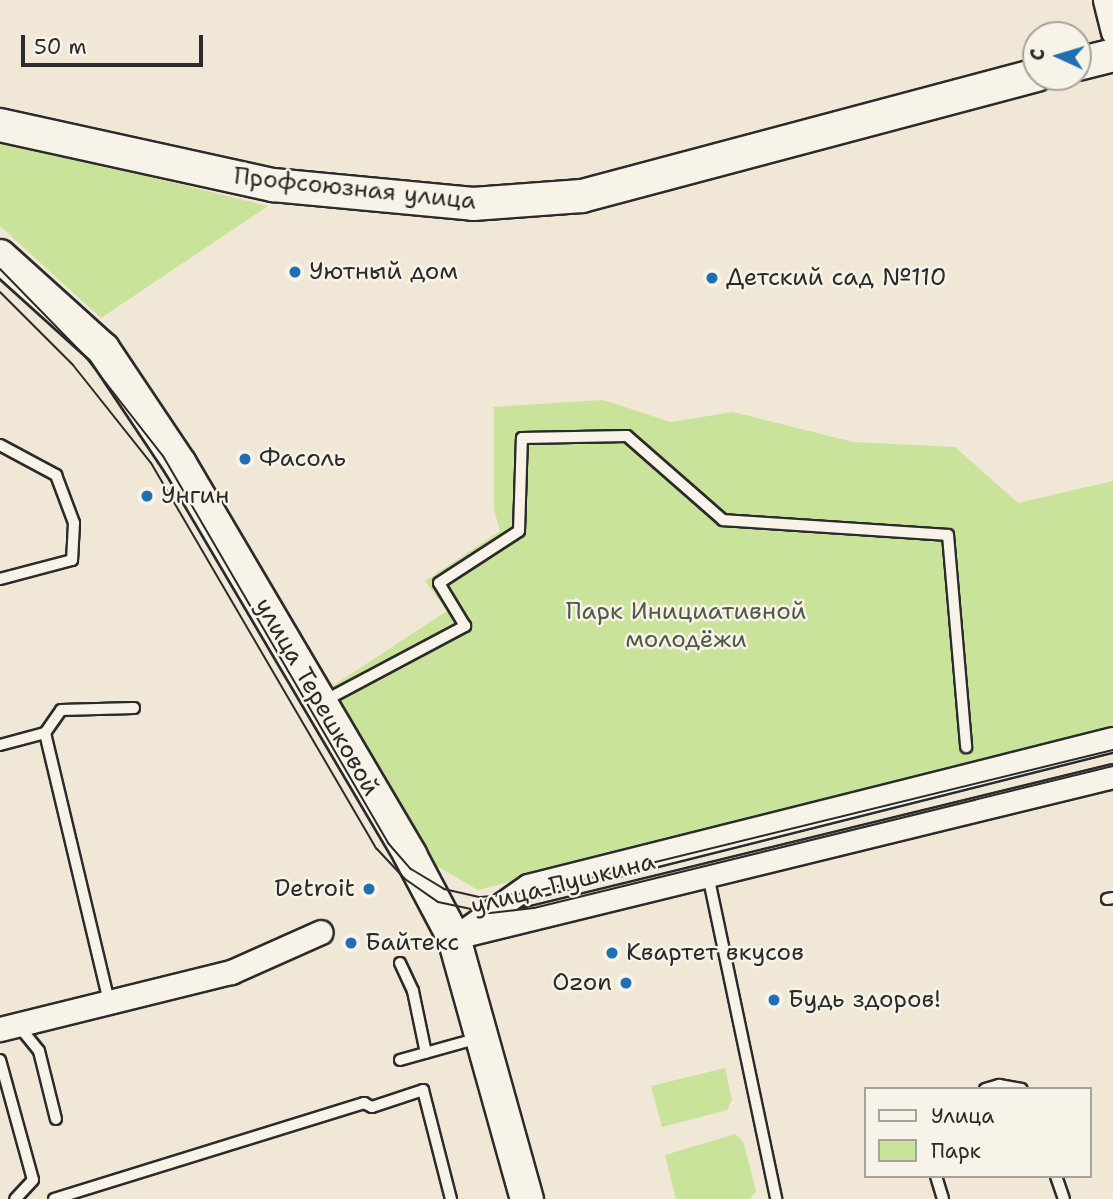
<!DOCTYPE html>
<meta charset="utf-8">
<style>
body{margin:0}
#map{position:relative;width:1113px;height:1199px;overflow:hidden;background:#f1e7d6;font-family:"Shantell Sans",sans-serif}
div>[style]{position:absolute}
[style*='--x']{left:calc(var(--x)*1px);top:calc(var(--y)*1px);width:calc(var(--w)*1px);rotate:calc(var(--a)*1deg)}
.green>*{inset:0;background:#c9e39a}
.roads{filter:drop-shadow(2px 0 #2b2b2b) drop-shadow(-2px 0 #2b2b2b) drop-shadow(0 2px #2b2b2b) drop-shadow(0 -2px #2b2b2b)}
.lane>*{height:10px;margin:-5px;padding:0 5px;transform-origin:5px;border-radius:5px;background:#f7f3e8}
.street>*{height:23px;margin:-11.5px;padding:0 11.5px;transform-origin:11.5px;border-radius:11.5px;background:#f7f3e8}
.secondary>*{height:32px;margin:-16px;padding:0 16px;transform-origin:16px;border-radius:16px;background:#f7f3e8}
.tram>*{height:2px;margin:-1px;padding:0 1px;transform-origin:1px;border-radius:1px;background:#2b2b2b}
.dots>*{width:19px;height:19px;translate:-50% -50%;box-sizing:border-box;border:4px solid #f7f3e8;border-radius:50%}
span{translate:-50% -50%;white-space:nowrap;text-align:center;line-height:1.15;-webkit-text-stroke:5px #f7f3e8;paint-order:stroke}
.street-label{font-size:24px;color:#2b2b2b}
.poi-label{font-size:24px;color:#2b2b2b}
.left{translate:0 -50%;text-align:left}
.right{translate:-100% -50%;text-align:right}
.park-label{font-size:24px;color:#525947}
.legend{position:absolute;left:864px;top:1087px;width:228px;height:91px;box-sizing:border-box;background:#f7f3e8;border:2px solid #a5a39c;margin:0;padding:9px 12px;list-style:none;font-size:21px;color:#2b2b2b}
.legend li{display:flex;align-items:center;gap:14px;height:35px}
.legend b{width:35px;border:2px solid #a5a39c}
.north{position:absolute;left:1022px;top:21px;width:70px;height:70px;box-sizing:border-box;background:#f7f3e8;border:2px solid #a5a39c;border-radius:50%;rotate:274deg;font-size:19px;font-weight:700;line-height:28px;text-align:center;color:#2b2b2b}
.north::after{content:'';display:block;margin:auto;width:24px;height:32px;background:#1f6fb2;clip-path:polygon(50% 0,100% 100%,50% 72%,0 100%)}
.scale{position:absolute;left:21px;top:35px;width:182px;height:32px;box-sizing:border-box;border:4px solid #2b2b2b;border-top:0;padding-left:9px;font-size:21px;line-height:24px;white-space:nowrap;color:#2b2b2b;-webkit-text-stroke:5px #f7f3e8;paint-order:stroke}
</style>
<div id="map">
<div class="green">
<div style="clip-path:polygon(0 140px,268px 206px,101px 318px,0 226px)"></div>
<div style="clip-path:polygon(603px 400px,671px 422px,733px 412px,853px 442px,955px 447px,1018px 503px,1113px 481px,1113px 728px,478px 890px,435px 865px,331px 687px,447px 611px,425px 581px,500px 531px,494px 509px,494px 407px)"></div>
<div style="clip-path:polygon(725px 1068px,732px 1100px,727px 1110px,662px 1127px,651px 1086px)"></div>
<div style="clip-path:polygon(735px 1134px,743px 1141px,756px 1191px,750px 1199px,676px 1199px,665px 1155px)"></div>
</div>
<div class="roads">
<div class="lane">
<div style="--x:0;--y:445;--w:64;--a:28.2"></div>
<div style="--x:56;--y:475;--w:51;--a:69.4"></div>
<div style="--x:74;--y:523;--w:37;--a:93"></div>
<div style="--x:72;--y:560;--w:74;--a:165.2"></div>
<div style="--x:324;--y:701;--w:160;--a:-28"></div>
<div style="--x:465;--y:626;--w:50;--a:-121.2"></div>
<div style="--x:439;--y:583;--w:95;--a:-33"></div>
<div style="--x:519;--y:531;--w:93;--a:-88.2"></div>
<div style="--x:522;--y:438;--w:105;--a:-1.1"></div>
<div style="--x:627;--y:436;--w:128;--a:41.2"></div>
<div style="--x:723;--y:520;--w:225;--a:3.8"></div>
<div style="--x:948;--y:535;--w:213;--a:85.1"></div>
<div style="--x:45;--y:733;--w:28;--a:-55"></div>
<div style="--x:61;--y:710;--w:73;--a:-1.6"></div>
<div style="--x:0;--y:745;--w:47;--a:-14.9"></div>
<div style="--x:45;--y:733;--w:277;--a:76.6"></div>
<div style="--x:708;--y:875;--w:331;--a:78.1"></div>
<div style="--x:1107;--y:899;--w:6;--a:-9"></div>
<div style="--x:400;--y:963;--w:31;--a:65"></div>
<div style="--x:413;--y:991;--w:63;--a:78.2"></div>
<div style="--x:18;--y:1025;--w:33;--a:51"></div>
<div style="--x:39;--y:1051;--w:70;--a:76"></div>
<div style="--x:0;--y:1060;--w:124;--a:74.6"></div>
<div style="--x:33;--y:1180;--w:26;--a:133"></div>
<div style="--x:400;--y:1060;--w:82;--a:-15.6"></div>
<div style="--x:985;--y:1089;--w:15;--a:-16"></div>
<div style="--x:999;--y:1085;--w:23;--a:10"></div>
<div style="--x:936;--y:1176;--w:24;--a:73"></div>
<div style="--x:1056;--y:1176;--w:24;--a:71"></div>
<div style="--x:54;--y:1199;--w:325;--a:-17.2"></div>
<div style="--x:364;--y:1103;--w:9;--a:27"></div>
<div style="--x:372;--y:1107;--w:54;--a:-18.4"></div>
<div style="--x:423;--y:1090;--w:113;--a:75.6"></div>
</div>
<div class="street">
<div style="--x:1105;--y:0;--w:33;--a:76"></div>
<div style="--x:467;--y:934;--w:665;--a:-13.74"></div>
<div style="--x:454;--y:938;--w:90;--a:-35.1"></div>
<div style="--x:528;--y:886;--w:603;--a:-14.11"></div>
<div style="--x:0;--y:1029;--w:238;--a:-13.9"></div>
<div style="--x:231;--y:972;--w:98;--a:-24"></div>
</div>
<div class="secondary">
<div style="--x:1078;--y:64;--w:36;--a:-14"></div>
<div style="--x:0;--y:125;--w:280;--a:12.4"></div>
<div style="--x:273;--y:185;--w:201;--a:5.4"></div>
<div style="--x:473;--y:204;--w:109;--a:-4.2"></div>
<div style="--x:582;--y:196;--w:470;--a:-14.9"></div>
<div style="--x:0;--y:256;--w:139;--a:42.1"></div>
<div style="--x:103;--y:349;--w:138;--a:56.2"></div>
<div style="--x:180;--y:464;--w:454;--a:59.5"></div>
<div style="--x:410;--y:855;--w:94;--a:62.1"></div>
<div style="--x:454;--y:938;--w:271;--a:74.4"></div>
</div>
</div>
<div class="tram">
<div style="--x:0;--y:269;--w:120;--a:45.7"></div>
<div style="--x:84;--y:355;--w:128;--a:52"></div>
<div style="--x:163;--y:456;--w:448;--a:59.8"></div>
<div style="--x:388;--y:843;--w:35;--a:49"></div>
<div style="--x:411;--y:869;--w:39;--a:31"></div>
<div style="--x:444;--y:889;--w:37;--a:13"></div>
<div style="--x:480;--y:897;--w:49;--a:-4.7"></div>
<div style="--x:529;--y:893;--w:601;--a:-13.76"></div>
<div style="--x:0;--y:292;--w:103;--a:45"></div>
<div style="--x:73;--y:365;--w:125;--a:51.5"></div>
<div style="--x:151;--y:463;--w:447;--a:59.7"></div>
<div style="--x:377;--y:849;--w:41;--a:47"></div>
<div style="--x:405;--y:879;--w:40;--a:34.9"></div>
<div style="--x:438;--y:902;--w:53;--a:11.9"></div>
<div style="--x:490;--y:913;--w:44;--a:-6.5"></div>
<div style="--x:534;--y:908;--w:596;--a:-13.78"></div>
</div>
<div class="dots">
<div style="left:295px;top:272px;background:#1f6fb2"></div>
<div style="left:712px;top:278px;background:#1f6fb2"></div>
<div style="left:245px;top:459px;background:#1f6fb2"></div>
<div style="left:147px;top:496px;background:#1f6fb2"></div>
<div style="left:369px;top:889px;background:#1f6fb2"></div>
<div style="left:351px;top:943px;background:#1f6fb2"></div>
<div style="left:612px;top:953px;background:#1f6fb2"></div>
<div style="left:626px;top:983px;background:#1f6fb2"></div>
<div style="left:774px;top:1000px;background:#1f6fb2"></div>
</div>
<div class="street-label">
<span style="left:355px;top:189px;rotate:6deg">Профсоюзная улица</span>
<span style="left:317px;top:697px;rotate:60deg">улица Терешковой</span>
<span style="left:563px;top:884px;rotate:-14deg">улица Пушкина</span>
</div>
<div class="poi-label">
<span class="left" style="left:309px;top:272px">Уютный дом</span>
<span class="left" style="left:726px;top:278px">Детский сад №110</span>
<span class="left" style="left:259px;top:459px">Фасоль</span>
<span class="left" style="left:161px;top:496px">Унгин</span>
<span class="right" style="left:355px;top:889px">Detroit</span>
<span class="left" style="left:365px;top:943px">Байтекс</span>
<span class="left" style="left:626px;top:953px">Квартет вкусов</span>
<span class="right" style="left:612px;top:983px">Ozon</span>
<span class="left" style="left:788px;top:1000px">Будь здоров!</span>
</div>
<div class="park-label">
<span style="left:686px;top:626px">Парк Инициативной<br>молодёжи</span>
</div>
<ul class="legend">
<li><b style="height:9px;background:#f7f3e8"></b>Улица</li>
<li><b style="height:19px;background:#c9e39a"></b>Парк</li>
</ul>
<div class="north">С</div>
<div class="scale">50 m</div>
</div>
